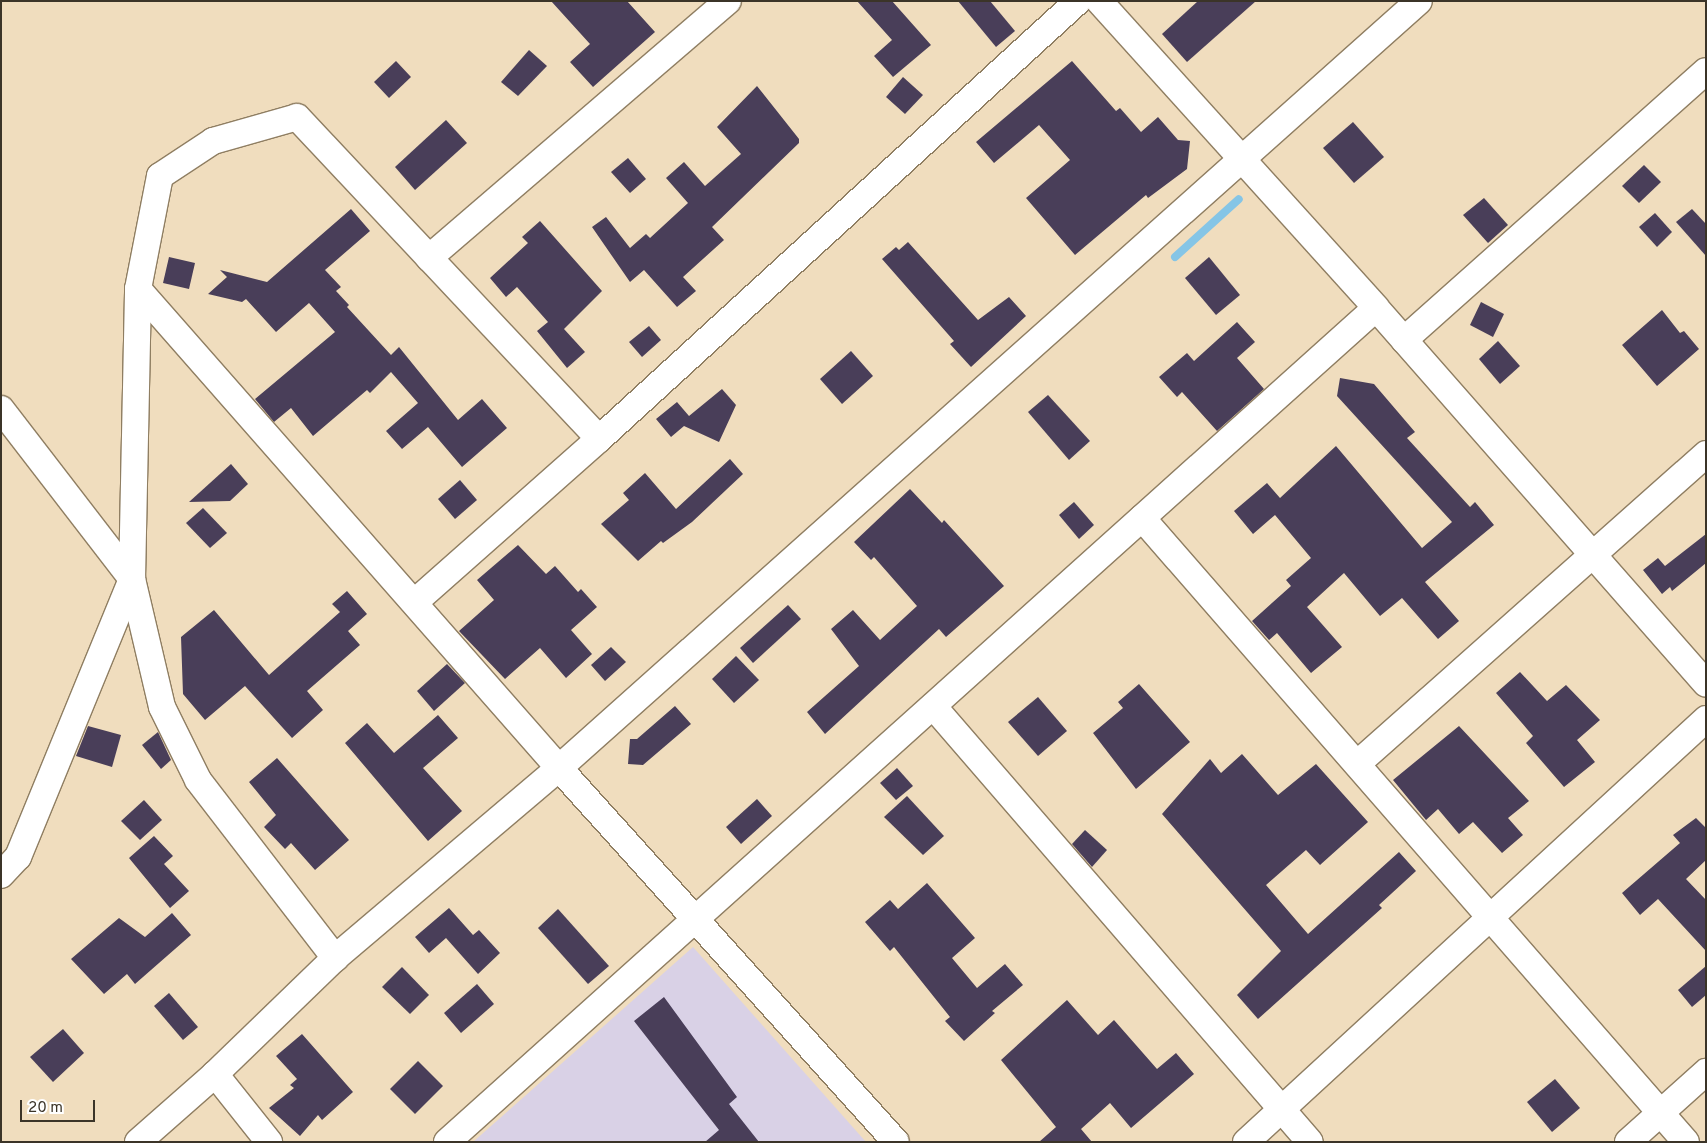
<!DOCTYPE html>
<style>
body{margin:0}
#map{position:relative;width:1707px;height:1143px;overflow:hidden;background:#f0ddbe;font-family:Overpass,sans-serif}
div>[style]{position:absolute}
[style*='--x']{left:calc(var(--x)*1px);top:calc(var(--y)*1px);width:calc(var(--w)*1px);rotate:calc(var(--a)*1deg)}
.education>*{inset:0;background:#d9d1e6}
.stream>*{height:8px;margin:-4px;padding:0 4px;transform-origin:4px;border-radius:4px;background:#85c5e6}
.building>*{inset:0;background:#493e59}
.roads{filter:drop-shadow(1px 0 #8f7e62) drop-shadow(-1px 0 #8f7e62) drop-shadow(0 1px #8f7e62) drop-shadow(0 -1px #8f7e62)}
.minor>*{height:26px;margin:-13px;padding:0 13px;transform-origin:13px;border-radius:13px;background:#fff}
span{translate:-50% -50%;white-space:nowrap;text-align:center;line-height:1.15;-webkit-text-stroke:5px #fff;paint-order:stroke}
.frame{position:absolute;inset:0;border:2px solid #3b3428;pointer-events:none}
.scale{position:absolute;left:20px;top:1100px;width:75px;height:22px;box-sizing:border-box;border:2px solid #3b3428;border-top:0;padding-left:6px;font-size:15px;line-height:18px;white-space:nowrap;color:#3b3428;-webkit-text-stroke:4px #fff;paint-order:stroke}
</style>
<div id="map">
<div class="education">
<div style="clip-path:polygon(693px 947px,866px 1142px,473px 1142px)"></div>
</div>
<div class="stream">
<div style="--x:1175;--y:257;--w:86;--a:-42.2"></div>
</div>
<div class="building">
<div style="clip-path:polygon(551px 1px,627px 1px,655px 32px,593px 87px,570px 62px,590px 44px)"></div>
<div style="clip-path:polygon(857px 1px,892px 1px,931px 45px,893px 77px,874px 56px,892px 40px)"></div>
<div style="clip-path:polygon(958px 1px,990px 1px,1015px 31px,996px 47px)"></div>
<div style="clip-path:polygon(1198px 1px,1256px 1px,1187px 62px,1162px 34px)"></div>
<div style="clip-path:polygon(529px 50px,547px 66px,518px 96px,501px 82px)"></div>
<div style="clip-path:polygon(396px 61px,411px 77px,389px 98px,374px 82px)"></div>
<div style="clip-path:polygon(1072px 61px,1116px 111px,1120px 108px,1141px 132px,1158px 117px,1178px 140px,1190px 141px,1187px 169px,1148px 198px,1146px 195px,1075px 255px,1026px 198px,1070px 160px,1039px 125px,994px 163px,976px 142px)"></div>
<div style="clip-path:polygon(903px 77px,923px 95px,905px 114px,886px 97px)"></div>
<div style="clip-path:polygon(757px 86px,799px 139px,799px 143px,712px 227px,724px 240px,683px 277px,696px 291px,677px 307px,644px 270px,630px 282px,592px 227px,606px 217px,630px 248px,646px 234px,650px 238px,688px 203px,666px 178px,684px 162px,705px 186px,741px 154px,717px 127px)"></div>
<div style="clip-path:polygon(446px 120px,467px 143px,415px 190px,395px 167px)"></div>
<div style="clip-path:polygon(1353px 122px,1384px 157px,1354px 183px,1323px 148px)"></div>
<div style="clip-path:polygon(628px 158px,646px 179px,630px 193px,611px 172px)"></div>
<div style="clip-path:polygon(1644px 165px,1661px 182px,1639px 203px,1622px 186px)"></div>
<div style="clip-path:polygon(1484px 198px,1508px 225px,1488px 243px,1463px 215px)"></div>
<div style="clip-path:polygon(351px 209px,370px 231px,325px 270px,341px 287px,336px 291px,349px 305px,347px 307px,391px 355px,399px 347px,458px 420px,482px 399px,507px 428px,462px 467px,428px 427px,402px 449px,386px 431px,418px 403px,391px 372px,370px 393px,367px 390px,313px 436px,291px 408px,274px 422px,255px 399px,335px 332px,309px 303px,276px 332px,246px 299px,242px 302px,208px 294px,227px 277px,220px 270px,267px 282px)"></div>
<div style="clip-path:polygon(1692px 209px,1706px 224px,1706px 256px,1676px 222px)"></div>
<div style="clip-path:polygon(1655px 213px,1672px 232px,1657px 247px,1639px 227px)"></div>
<div style="clip-path:polygon(540px 221px,602px 291px,564px 329px,585px 352px,567px 368px,537px 331px,548px 322px,517px 287px,506px 297px,490px 278px,528px 243px,522px 237px)"></div>
<div style="clip-path:polygon(908px 242px,978px 320px,1009px 297px,1026px 316px,971px 367px,950px 344px,954px 341px,882px 259px,896px 247px,899px 250px)"></div>
<div style="clip-path:polygon(169px 257px,195px 263px,189px 289px,163px 283px)"></div>
<div style="clip-path:polygon(1209px 257px,1240px 295px,1216px 315px,1185px 278px)"></div>
<div style="clip-path:polygon(1481px 302px,1504px 314px,1493px 337px,1470px 325px)"></div>
<div style="clip-path:polygon(1662px 310px,1680px 333px,1684px 331px,1699px 349px,1657px 386px,1622px 345px)"></div>
<div style="clip-path:polygon(1237px 322px,1255px 342px,1237px 358px,1264px 389px,1217px 431px,1182px 392px,1177px 397px,1159px 377px,1187px 353px,1194px 361px)"></div>
<div style="clip-path:polygon(649px 326px,661px 340px,642px 357px,629px 342px)"></div>
<div style="clip-path:polygon(1498px 341px,1520px 366px,1500px 384px,1479px 359px)"></div>
<div style="clip-path:polygon(851px 351px,873px 376px,842px 404px,820px 379px)"></div>
<div style="clip-path:polygon(1340px 378px,1374px 384px,1415px 432px,1407px 438px,1470px 507px,1475px 502px,1494px 525px,1425px 582px,1459px 621px,1438px 639px,1402px 598px,1380px 616px,1344px 573px,1307px 607px,1342px 647px,1311px 673px,1277px 633px,1269px 640px,1252px 621px,1291px 586px,1286px 580px,1311px 558px,1275px 515px,1253px 534px,1234px 511px,1267px 483px,1280px 498px,1336px 446px,1422px 548px,1452px 522px,1337px 396px)"></div>
<div style="clip-path:polygon(722px 389px,736px 405px,719px 442px,684px 426px,671px 437px,656px 419px,677px 402px,689px 416px)"></div>
<div style="clip-path:polygon(1048px 395px,1090px 441px,1069px 460px,1028px 412px)"></div>
<div style="clip-path:polygon(730px 459px,743px 474px,692px 522px,663px 543px,661px 541px,638px 561px,601px 524px,629px 500px,623px 493px,645px 473px,676px 509px)"></div>
<div style="clip-path:polygon(231px 464px,248px 484px,230px 501px,189px 502px)"></div>
<div style="clip-path:polygon(460px 480px,477px 500px,455px 519px,438px 499px)"></div>
<div style="clip-path:polygon(910px 489px,942px 523px,944px 520px,1004px 586px,946px 637px,939px 629px,825px 734px,807px 712px,859px 666px,831px 629px,853px 610px,880px 640px,917px 606px,874px 557px,871px 560px,854px 542px)"></div>
<div style="clip-path:polygon(1074px 502px,1094px 525px,1079px 539px,1059px 515px)"></div>
<div style="clip-path:polygon(203px 508px,227px 533px,210px 548px,186px 523px)"></div>
<div style="clip-path:polygon(1706px 534px,1706px 563px,1672px 591px,1670px 587px,1662px 594px,1643px 570px,1658px 558px,1665px 566px)"></div>
<div style="clip-path:polygon(518px 545px,546px 574px,555px 566px,578px 592px,581px 589px,597px 607px,571px 630px,592px 654px,566px 678px,540px 648px,505px 679px,459px 631px,494px 600px,477px 580px)"></div>
<div style="clip-path:polygon(347px 591px,367px 614px,348px 631px,360px 645px,307px 691px,323px 710px,292px 738px,245px 686px,205px 720px,183px 694px,181px 637px,214px 610px,269px 675px,340px 612px,332px 604px)"></div>
<div style="clip-path:polygon(788px 605px,801px 619px,753px 663px,740px 648px)"></div>
<div style="clip-path:polygon(611px 647px,626px 662px,605px 681px,591px 665px)"></div>
<div style="clip-path:polygon(736px 656px,759px 680px,734px 703px,712px 679px)"></div>
<div style="clip-path:polygon(447px 664px,465px 683px,434px 711px,417px 691px)"></div>
<div style="clip-path:polygon(1520px 672px,1547px 701px,1566px 685px,1600px 720px,1577px 740px,1595px 762px,1564px 787px,1526px 743px,1533px 736px,1496px 693px)"></div>
<div style="clip-path:polygon(1139px 684px,1190px 742px,1136px 789px,1093px 733px,1123px 708px,1118px 702px)"></div>
<div style="clip-path:polygon(1038px 697px,1067px 731px,1038px 756px,1008px 722px)"></div>
<div style="clip-path:polygon(675px 706px,691px 724px,643px 765px,628px 764px,630px 739px,637px 739px)"></div>
<div style="clip-path:polygon(438px 715px,458px 738px,423px 768px,462px 811px,428px 841px,345px 743px,367px 723px,394px 753px)"></div>
<div style="clip-path:polygon(88px 726px,121px 735px,112px 767px,76px 756px)"></div>
<div style="clip-path:polygon(1459px 726px,1529px 801px,1508px 818px,1523px 835px,1502px 853px,1473px 822px,1459px 834px,1438px 809px,1426px 820px,1393px 780px)"></div>
<div style="clip-path:polygon(158px 732px,171px 760px,161px 769px,142px 745px)"></div>
<div style="clip-path:polygon(1242px 754px,1278px 795px,1316px 764px,1368px 822px,1320px 865px,1306px 850px,1266px 885px,1308px 934px,1399px 852px,1416px 871px,1379px 905px,1382px 908px,1258px 1019px,1237px 995px,1281px 951px,1162px 814px,1210px 759px,1221px 773px)"></div>
<div style="clip-path:polygon(277px 758px,349px 840px,315px 870px,291px 843px,285px 849px,264px 827px,276px 815px,249px 782px)"></div>
<div style="clip-path:polygon(897px 768px,913px 786px,896px 800px,880px 783px)"></div>
<div style="clip-path:polygon(907px 796px,944px 836px,923px 855px,884px 817px)"></div>
<div style="clip-path:polygon(757px 799px,772px 816px,741px 844px,726px 827px)"></div>
<div style="clip-path:polygon(144px 800px,162px 820px,140px 840px,121px 821px)"></div>
<div style="clip-path:polygon(1696px 818px,1706px 828px,1706px 860px,1686px 879px,1706px 900px,1706px 951px,1658px 899px,1640px 915px,1622px 893px,1680px 843px,1673px 835px)"></div>
<div style="clip-path:polygon(1085px 830px,1107px 850px,1092px 867px,1072px 844px)"></div>
<div style="clip-path:polygon(154px 836px,173px 856px,164px 864px,189px 891px,170px 908px,129px 858px)"></div>
<div style="clip-path:polygon(927px 883px,975px 938px,952px 958px,977px 988px,1005px 964px,1023px 985px,992px 1011px,995px 1013px,964px 1041px,945px 1021px,950px 1017px,894px 947px,890px 951px,865px 922px,890px 900px,898px 909px)"></div>
<div style="clip-path:polygon(449px 908px,473px 935px,479px 930px,500px 953px,478px 974px,446px 938px,429px 953px,415px 937px)"></div>
<div style="clip-path:polygon(558px 909px,609px 966px,588px 984px,538px 928px)"></div>
<div style="clip-path:polygon(172px 913px,191px 935px,135px 984px,127px 974px,104px 994px,71px 959px,119px 918px,145px 937px)"></div>
<div style="clip-path:polygon(1706px 966px,1706px 995px,1692px 1007px,1678px 990px)"></div>
<div style="clip-path:polygon(402px 967px,429px 995px,410px 1014px,382px 987px)"></div>
<div style="clip-path:polygon(477px 984px,494px 1004px,461px 1033px,444px 1013px)"></div>
<div style="clip-path:polygon(169px 993px,198px 1027px,183px 1040px,154px 1006px)"></div>
<div style="clip-path:polygon(664px 997px,737px 1097px,729px 1104px,759px 1142px,705px 1142px,719px 1130px,634px 1021px)"></div>
<div style="clip-path:polygon(1067px 1000px,1098px 1035px,1114px 1020px,1157px 1069px,1176px 1053px,1194px 1074px,1131px 1128px,1110px 1103px,1081px 1129px,1092px 1142px,1039px 1142px,1056px 1127px,1001px 1060px)"></div>
<div style="clip-path:polygon(63px 1029px,84px 1053px,53px 1082px,30px 1057px)"></div>
<div style="clip-path:polygon(302px 1034px,353px 1092px,322px 1120px,318px 1115px,300px 1136px,269px 1108px,294px 1088px,290px 1085px,297px 1079px,276px 1056px)"></div>
<div style="clip-path:polygon(418px 1061px,443px 1086px,415px 1114px,390px 1089px)"></div>
<div style="clip-path:polygon(1555px 1079px,1580px 1108px,1552px 1132px,1527px 1102px)"></div>
</div>
<div class="roads">
<div class="minor">
<div style="--x:1099;--y:1;--w:413;--a:47.9"></div>
<div style="--x:1376;--y:308;--w:500;--a:48.7"></div>
<div style="--x:429;--y:258;--w:394;--a:-40.7"></div>
<div style="--x:138;--y:289;--w:638;--a:48.69"></div>
<div style="--x:559;--y:768;--w:503;--a:47.98"></div>
<div style="--x:1404;--y:340;--w:404;--a:-41.7"></div>
<div style="--x:1;--y:409;--w:215;--a:52.4"></div>
<div style="--x:132;--y:579;--w:131;--a:76.8"></div>
<div style="--x:162;--y:707;--w:81;--a:63.7"></div>
<div style="--x:198;--y:780;--w:225;--a:52.4"></div>
<div style="--x:1142;--y:518;--w:828;--a:48.92"></div>
<div style="--x:416;--y:601;--w:244;--a:-41.5"></div>
<div style="--x:599;--y:439;--w:649;--a:-42.44"></div>
<div style="--x:933;--y:706;--w:576;--a:49.15"></div>
<div style="--x:1357;--y:764;--w:467;--a:-41.6"></div>
<div style="--x:1;--y:875;--w:25;--a:-47"></div>
<div style="--x:18;--y:857;--w:300;--a:-67.7"></div>
<div style="--x:132;--y:579;--w:290;--a:-88.8"></div>
<div style="--x:138;--y:289;--w:115;--a:-79"></div>
<div style="--x:160;--y:176;--w:64;--a:-33.4"></div>
<div style="--x:213;--y:141;--w:87;--a:-15.9"></div>
<div style="--x:297;--y:117;--w:441;--a:46.8"></div>
<div style="--x:215;--y:1074;--w:87;--a:51.5"></div>
<div style="--x:138;--y:1142;--w:103;--a:-41.4"></div>
<div style="--x:215;--y:1074;--w:167;--a:-44"></div>
<div style="--x:335;--y:958;--w:294;--a:-40.3"></div>
<div style="--x:559;--y:768;--w:1152;--a:-41.73"></div>
<div style="--x:447;--y:1142;--w:1248;--a:-41.92"></div>
<div style="--x:1246;--y:1142;--w:625;--a:-42.6"></div>
<div style="--x:1628;--y:1142;--w:105;--a:-41.9"></div>
</div>
</div>
<div class="frame"></div>
<div class="scale">20 m</div>
</div>
